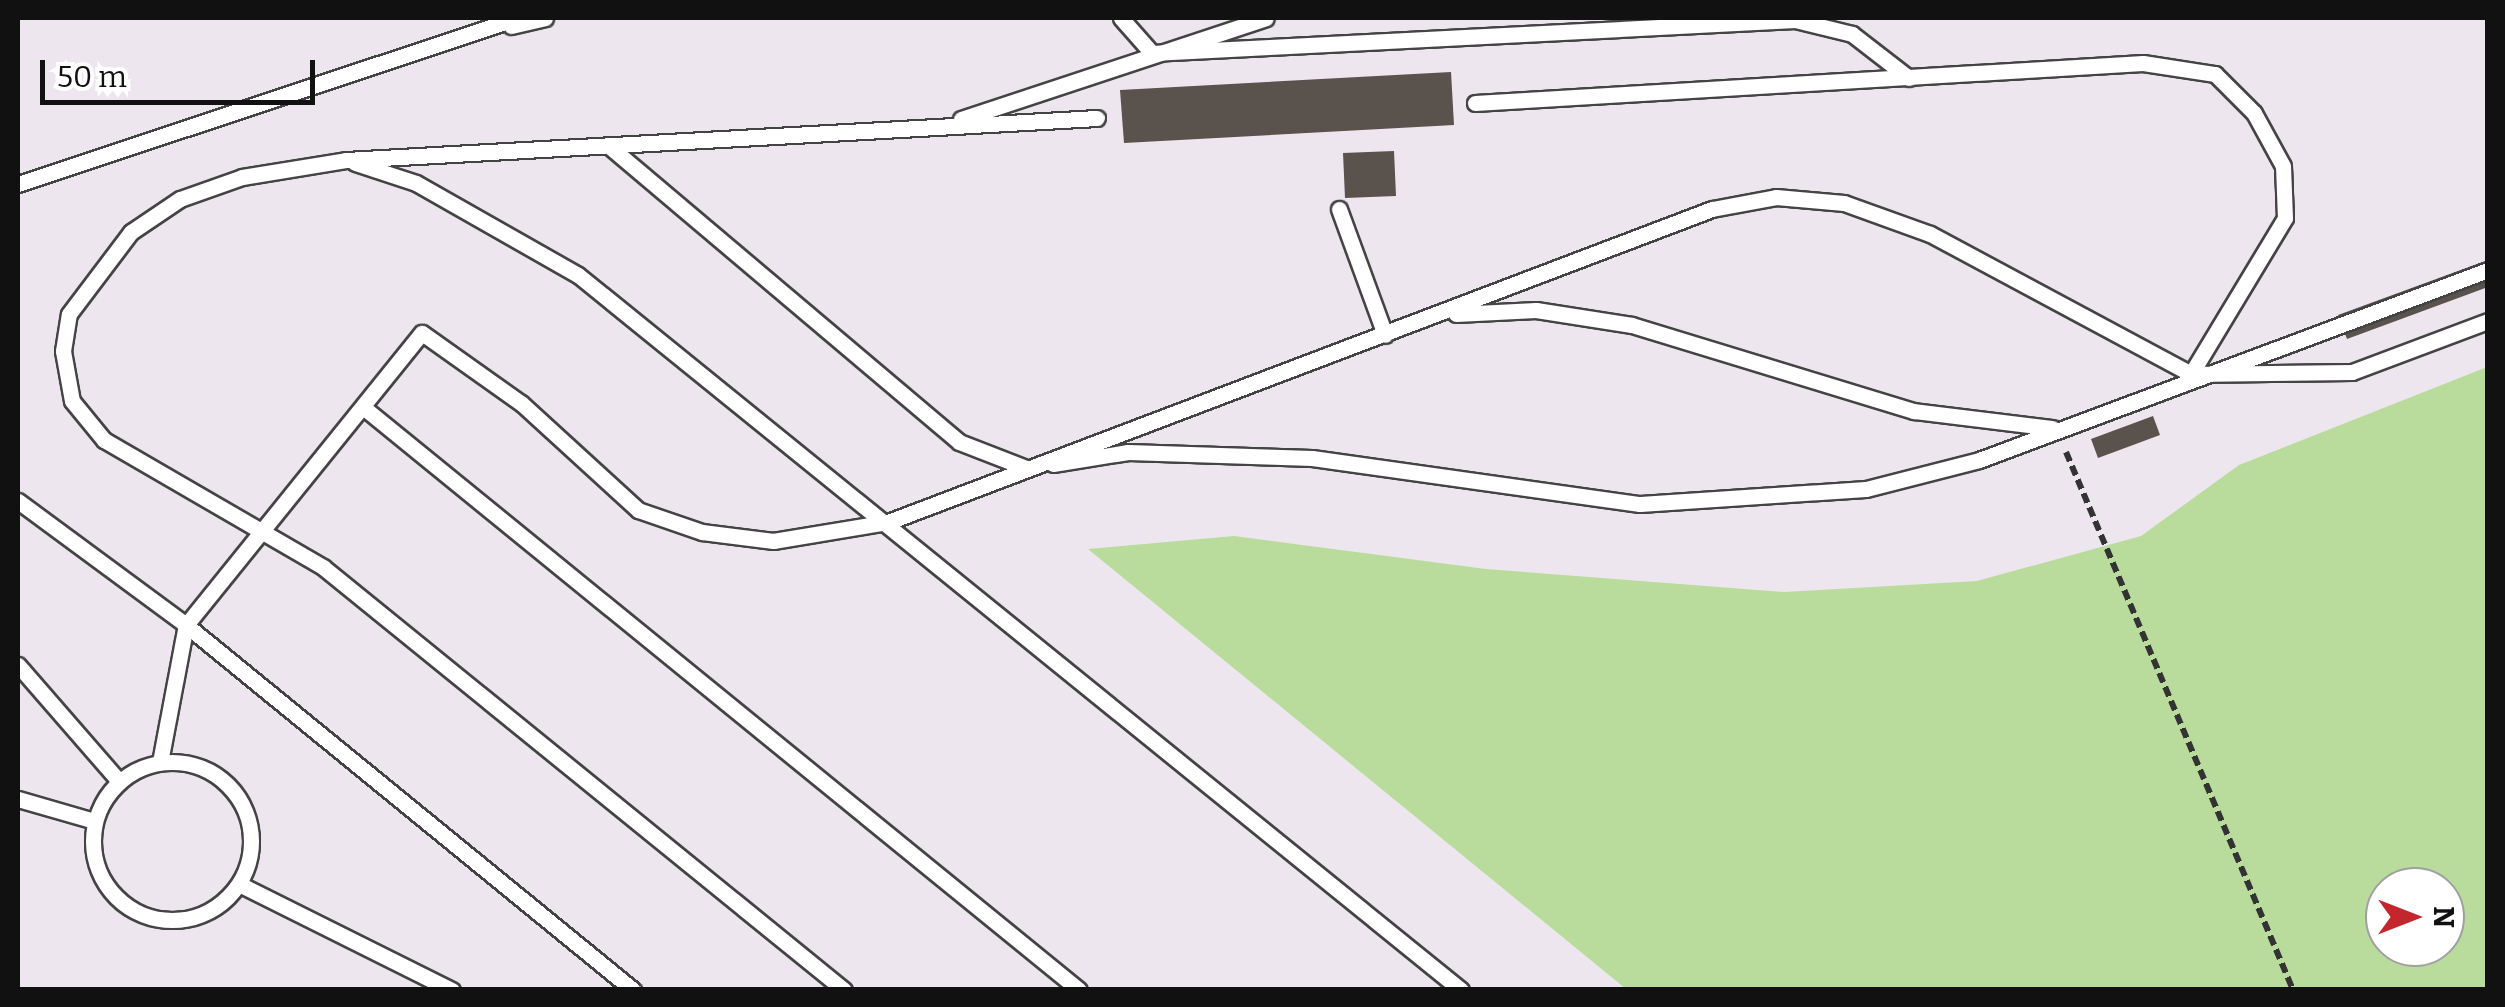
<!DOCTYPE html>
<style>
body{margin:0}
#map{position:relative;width:2505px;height:1007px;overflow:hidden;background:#fffdf5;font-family:Bitter,serif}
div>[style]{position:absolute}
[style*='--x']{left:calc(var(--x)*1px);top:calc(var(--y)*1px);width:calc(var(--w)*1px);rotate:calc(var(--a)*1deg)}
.industrial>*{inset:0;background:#eee6ef}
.forest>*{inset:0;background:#b9dc9c}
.building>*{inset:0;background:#5a524d}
.path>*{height:6px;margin-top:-3px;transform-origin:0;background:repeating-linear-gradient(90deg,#333 0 10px,transparent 0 15px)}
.roads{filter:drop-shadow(2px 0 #444) drop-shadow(-2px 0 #444) drop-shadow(0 2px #444) drop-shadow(0 -2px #444)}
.service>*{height:15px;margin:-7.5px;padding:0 7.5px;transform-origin:7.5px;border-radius:7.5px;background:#fff}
.service>.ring{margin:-7.5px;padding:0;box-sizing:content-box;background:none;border:15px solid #fff;border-radius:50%}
span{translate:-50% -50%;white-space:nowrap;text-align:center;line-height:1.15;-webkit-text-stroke:10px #fff;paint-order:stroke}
.frame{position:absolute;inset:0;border:20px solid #111;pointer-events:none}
.north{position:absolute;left:2365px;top:867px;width:100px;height:100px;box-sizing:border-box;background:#fff;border:2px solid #a0a0a0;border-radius:50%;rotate:90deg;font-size:28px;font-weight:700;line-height:40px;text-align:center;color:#111}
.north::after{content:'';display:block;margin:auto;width:35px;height:45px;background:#c4262e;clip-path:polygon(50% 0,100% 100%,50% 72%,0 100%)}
.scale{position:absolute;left:40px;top:60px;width:275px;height:45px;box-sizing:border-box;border:5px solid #111;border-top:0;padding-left:12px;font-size:30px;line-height:35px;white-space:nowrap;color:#111;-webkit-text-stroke:8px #fff;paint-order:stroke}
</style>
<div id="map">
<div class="industrial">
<div style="clip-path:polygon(evenodd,18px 18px,2487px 18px,2487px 989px,18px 989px,18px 18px,2385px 887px,2445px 887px,2445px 947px,2385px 947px,2385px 887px)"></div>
</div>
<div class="forest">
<div style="clip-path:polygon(evenodd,2487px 367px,2487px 989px,1626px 989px,1088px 549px,1234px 536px,1486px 569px,1784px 592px,1977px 581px,2141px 536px,2239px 465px,2487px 367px,2385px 887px,2445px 887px,2445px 947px,2385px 947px,2385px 887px)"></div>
</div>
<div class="building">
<div style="clip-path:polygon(1451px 72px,1454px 125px,1124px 143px,1120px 90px)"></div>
<div style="clip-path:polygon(1394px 151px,1396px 196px,1345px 198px,1343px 153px)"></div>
<div style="clip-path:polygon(2488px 260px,2488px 287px,2347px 339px,2338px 315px)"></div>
<div style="clip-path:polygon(2153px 416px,2160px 435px,2098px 458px,2091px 439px)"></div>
</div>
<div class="path">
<div style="--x:2066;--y:452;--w:584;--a:67.12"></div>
</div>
<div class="roads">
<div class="service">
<div style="--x:1121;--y:18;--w:47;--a:48.5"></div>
<div style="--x:1152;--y:53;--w:644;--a:-2.94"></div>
<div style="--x:1795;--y:20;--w:59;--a:13.8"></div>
<div style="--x:1852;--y:34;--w:72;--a:37.7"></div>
<div style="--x:511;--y:26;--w:35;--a:-13"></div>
<div style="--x:1475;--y:103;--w:669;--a:-3.43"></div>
<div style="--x:2143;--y:63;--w:73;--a:8.7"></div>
<div style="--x:2215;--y:74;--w:55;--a:45"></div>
<div style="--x:2254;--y:113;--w:60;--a:61.3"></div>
<div style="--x:2283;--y:166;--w:52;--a:87.8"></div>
<div style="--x:2285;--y:218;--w:182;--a:121.1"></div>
<div style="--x:961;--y:119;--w:321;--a:-18.3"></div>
<div style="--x:609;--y:146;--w:458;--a:40.2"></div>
<div style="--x:959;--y:442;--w:72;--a:21.2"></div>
<div style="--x:355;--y:163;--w:64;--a:18.2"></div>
<div style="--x:416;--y:183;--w:186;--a:29.6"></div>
<div style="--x:578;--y:275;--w:1136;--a:39"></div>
<div style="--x:18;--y:184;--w:526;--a:-18.4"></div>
<div style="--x:1339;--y:209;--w:134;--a:69.9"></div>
<div style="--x:1456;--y:314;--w:80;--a:-2.9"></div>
<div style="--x:1536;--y:310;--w:97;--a:8.9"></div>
<div style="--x:1632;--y:325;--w:295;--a:17"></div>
<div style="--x:1914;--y:411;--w:139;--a:7"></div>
<div style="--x:363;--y:407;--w:923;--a:39.15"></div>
<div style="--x:1053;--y:464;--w:76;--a:-9.1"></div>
<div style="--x:1128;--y:452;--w:184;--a:1.9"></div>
<div style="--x:1312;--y:458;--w:331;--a:8"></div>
<div style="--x:1640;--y:504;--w:226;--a:-3.8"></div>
<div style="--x:1866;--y:489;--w:117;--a:-14.4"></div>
<div style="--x:1979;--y:460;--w:543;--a:-20.47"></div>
<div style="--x:18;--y:501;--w:209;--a:36.4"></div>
<div style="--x:186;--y:625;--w:577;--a:39.23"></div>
<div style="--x:18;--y:665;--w:154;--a:49"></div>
<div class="ring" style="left:93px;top:762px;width:143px;height:143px"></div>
<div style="--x:160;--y:762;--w:139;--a:-79.3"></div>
<div style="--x:186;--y:625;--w:375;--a:-51.1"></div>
<div style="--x:422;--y:333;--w:121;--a:35.3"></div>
<div style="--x:521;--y:403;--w:159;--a:42.4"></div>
<div style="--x:638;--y:510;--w:68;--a:19"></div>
<div style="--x:702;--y:532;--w:72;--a:7.2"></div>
<div style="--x:773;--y:541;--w:117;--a:-9.4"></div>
<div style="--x:888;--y:522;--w:881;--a:-20.8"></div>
<div style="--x:1712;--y:209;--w:65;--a:-10.6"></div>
<div style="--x:1776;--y:197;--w:68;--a:5"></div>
<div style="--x:1844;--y:203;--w:91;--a:19.8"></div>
<div style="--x:1930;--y:234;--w:296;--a:28.2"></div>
<div style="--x:2191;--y:374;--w:161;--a:-0.7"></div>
<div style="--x:2352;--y:372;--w:145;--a:-20.6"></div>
<div style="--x:18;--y:799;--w:79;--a:16.1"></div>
<div style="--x:239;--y:884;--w:238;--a:26.5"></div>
<div style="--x:844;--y:990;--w:671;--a:-140.93"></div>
<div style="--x:323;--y:567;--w:253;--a:-149.9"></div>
<div style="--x:104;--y:440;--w:50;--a:-129.4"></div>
<div style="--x:72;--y:401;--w:51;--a:-100.2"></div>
<div style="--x:63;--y:351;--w:37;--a:-81"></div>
<div style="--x:69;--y:314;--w:103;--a:-52.9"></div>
<div style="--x:131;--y:232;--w:59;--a:-34"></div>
<div style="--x:180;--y:199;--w:66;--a:-19.5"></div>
<div style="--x:242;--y:177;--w:105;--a:-9.3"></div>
<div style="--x:346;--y:160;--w:752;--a:-3.2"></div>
</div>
</div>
<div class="frame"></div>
<div class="north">N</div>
<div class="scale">50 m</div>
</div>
